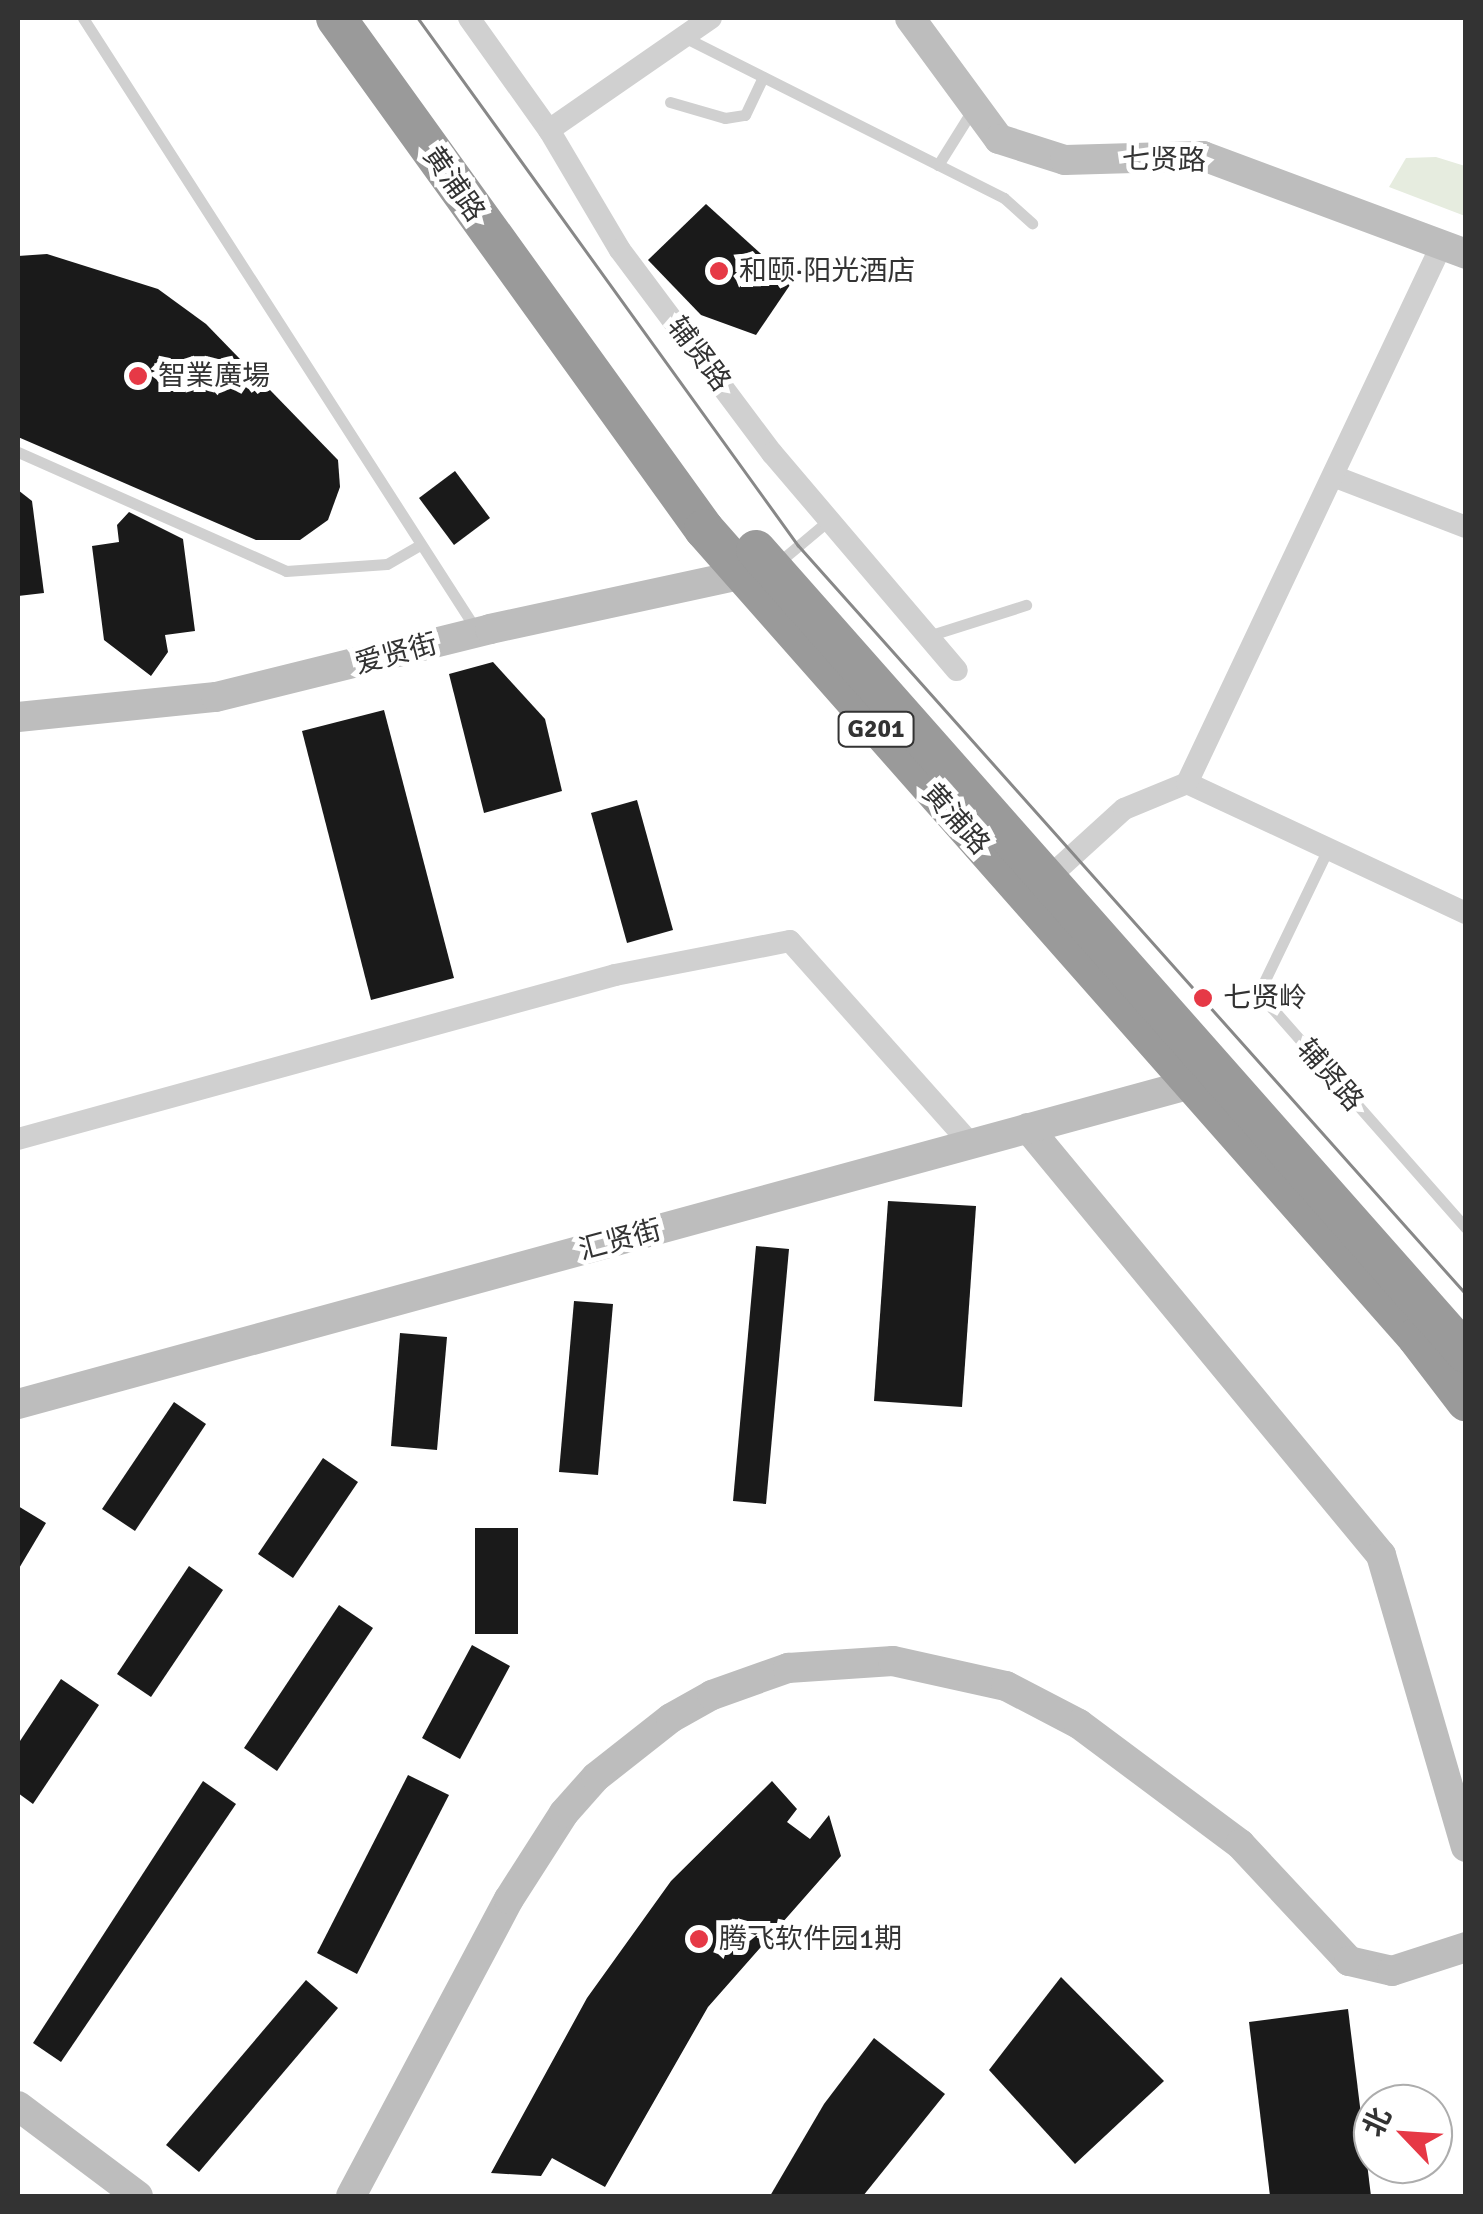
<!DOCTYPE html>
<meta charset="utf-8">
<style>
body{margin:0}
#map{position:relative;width:1483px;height:2214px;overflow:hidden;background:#fff;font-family:Signika,"Noto Sans SC",sans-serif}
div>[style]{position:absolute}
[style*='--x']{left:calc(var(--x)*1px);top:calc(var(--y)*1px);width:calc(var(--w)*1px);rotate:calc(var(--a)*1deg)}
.green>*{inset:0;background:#e6ecdf}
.building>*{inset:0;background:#1a1a1a}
.lane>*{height:11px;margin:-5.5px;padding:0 5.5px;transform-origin:5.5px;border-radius:5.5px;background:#d0d0d0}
.street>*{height:22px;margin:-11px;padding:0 11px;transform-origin:11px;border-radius:11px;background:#d0d0d0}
.secondary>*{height:30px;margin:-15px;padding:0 15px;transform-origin:15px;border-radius:15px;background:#bdbdbd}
.highway>*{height:40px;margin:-20px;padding:0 20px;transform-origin:20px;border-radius:20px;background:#9a9a9a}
.tram>*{height:2.5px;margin:-1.25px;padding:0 1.25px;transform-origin:1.25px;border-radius:1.25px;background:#888}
.dots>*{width:28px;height:28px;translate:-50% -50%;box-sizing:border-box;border:5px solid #fff;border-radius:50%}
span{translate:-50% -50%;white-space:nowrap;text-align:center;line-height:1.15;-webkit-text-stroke:10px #fff;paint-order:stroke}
.shield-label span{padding:2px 8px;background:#fff;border:2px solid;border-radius:8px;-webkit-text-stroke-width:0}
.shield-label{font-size:25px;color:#333;font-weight:700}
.street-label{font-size:28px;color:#333}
.poi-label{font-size:28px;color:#333}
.left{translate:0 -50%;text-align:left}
.frame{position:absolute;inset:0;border:20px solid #333;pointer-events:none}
.north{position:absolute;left:1353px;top:2084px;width:100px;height:100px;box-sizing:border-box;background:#fff;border:2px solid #adadad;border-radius:50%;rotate:295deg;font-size:28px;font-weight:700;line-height:40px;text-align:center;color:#333}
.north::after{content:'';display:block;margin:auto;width:35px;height:45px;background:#e63946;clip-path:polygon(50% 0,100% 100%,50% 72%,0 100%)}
</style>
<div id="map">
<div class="green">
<div style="clip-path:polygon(1436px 157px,1465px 166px,1465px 216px,1389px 187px,1406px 158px)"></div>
</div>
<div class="building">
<div style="clip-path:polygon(706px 204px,792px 282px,756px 335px,701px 315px,648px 260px)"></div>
<div style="clip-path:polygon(47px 254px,158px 289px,206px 324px,338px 460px,340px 487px,328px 520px,300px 540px,256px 540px,18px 437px,18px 256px)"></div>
<div style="clip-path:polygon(455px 471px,490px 518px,454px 545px,419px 498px)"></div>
<div style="clip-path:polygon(18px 490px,32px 501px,44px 593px,18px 596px)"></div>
<div style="clip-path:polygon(129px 512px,183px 539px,195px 631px,165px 635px,168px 652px,151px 676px,104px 640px,92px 546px,119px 542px,117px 525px)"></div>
<div style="clip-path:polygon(493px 662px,545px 719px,562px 791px,484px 813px,449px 674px)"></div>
<div style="clip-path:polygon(384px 710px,454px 978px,371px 1000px,302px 731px)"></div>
<div style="clip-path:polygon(637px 800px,673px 930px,627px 943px,591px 813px)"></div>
<div style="clip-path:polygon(888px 1201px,976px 1206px,962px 1407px,874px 1401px)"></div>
<div style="clip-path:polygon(756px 1246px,789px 1249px,766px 1504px,733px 1501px)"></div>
<div style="clip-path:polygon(574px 1301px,613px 1304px,598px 1475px,559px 1472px)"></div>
<div style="clip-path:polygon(400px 1333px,447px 1337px,437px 1450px,391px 1446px)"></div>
<div style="clip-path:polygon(174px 1402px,206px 1424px,135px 1531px,102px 1509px)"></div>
<div style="clip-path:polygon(323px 1458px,358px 1482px,293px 1578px,258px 1554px)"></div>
<div style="clip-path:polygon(18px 1506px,46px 1523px,18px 1570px)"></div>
<div style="clip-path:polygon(475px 1528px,518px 1528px,518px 1634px,475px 1634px)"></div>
<div style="clip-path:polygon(189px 1566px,223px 1590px,151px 1697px,117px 1674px)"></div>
<div style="clip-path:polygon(339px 1605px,373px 1628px,277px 1771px,244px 1748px)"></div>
<div style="clip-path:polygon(472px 1645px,510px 1666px,460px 1759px,422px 1738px)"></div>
<div style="clip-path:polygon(61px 1679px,99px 1705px,33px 1804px,18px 1793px,18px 1744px)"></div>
<div style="clip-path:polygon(408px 1775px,449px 1795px,357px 1974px,317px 1953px)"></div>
<div style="clip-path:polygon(203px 1781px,236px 1804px,61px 2062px,33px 2043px)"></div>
<div style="clip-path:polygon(772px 1781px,797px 1809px,787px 1822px,810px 1839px,829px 1815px,841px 1856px,708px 2007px,605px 2187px,552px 2158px,541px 2176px,491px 2173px,587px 1998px,671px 1881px)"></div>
<div style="clip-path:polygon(1061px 1977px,1164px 2081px,1075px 2164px,989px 2070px)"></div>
<div style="clip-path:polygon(306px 1980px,338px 2008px,199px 2172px,166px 2145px)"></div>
<div style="clip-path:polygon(1348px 2009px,1371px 2196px,1270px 2196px,1249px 2022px)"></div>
<div style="clip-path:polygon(874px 2038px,945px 2094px,863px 2196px,770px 2196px,824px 2104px)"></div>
</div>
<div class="lane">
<div style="--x:83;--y:18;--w:725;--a:57.27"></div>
<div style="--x:684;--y:37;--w:358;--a:26.7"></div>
<div style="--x:1004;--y:198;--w:38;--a:42"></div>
<div style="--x:670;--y:102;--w:57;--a:16.2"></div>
<div style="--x:725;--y:118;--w:20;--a:-9"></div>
<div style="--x:745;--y:115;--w:42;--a:-64.7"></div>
<div style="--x:938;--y:165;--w:66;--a:-58"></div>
<div style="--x:18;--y:452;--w:293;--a:23.9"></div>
<div style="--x:286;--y:571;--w:101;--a:-4"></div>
<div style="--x:387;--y:564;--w:38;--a:-30"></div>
<div style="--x:779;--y:562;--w:65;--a:-40"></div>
<div style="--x:928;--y:636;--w:103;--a:-17.6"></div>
<div style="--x:1328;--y:849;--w:152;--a:115.7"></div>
<div style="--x:1262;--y:986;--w:24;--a:66"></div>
<div style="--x:1272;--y:1008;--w:293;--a:48.6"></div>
</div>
<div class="street">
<div style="--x:469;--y:18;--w:138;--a:54.5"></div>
<div style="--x:549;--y:130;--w:139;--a:59.4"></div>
<div style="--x:620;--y:250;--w:254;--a:53.2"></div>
<div style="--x:772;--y:453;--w:285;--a:49.6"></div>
<div style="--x:549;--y:130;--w:197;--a:-34.7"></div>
<div style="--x:1333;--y:476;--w:142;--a:21"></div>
<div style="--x:1187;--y:783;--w:308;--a:25"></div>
<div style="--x:1047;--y:879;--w:104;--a:-42.3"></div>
<div style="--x:1124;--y:809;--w:68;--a:-22.4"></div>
<div style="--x:1187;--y:783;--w:596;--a:-64.68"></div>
<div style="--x:18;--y:1139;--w:619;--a:-15.36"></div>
<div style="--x:615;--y:975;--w:178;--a:-11"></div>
<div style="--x:790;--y:941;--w:272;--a:48.3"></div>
</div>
<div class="secondary">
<div style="--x:910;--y:18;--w:150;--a:53.7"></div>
<div style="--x:999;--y:139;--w:69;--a:17.7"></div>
<div style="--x:1065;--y:160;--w:138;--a:-1.7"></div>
<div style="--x:1203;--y:156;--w:281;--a:20.4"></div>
<div style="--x:18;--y:717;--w:199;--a:-5.8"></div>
<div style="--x:216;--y:697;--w:282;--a:-13.9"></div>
<div style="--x:490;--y:629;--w:275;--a:-12.2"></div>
<div style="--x:1028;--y:1128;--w:554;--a:50.42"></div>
<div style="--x:1381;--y:1555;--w:304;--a:73.8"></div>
<div style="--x:18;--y:1404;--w:1235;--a:-15.26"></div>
<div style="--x:18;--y:2106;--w:150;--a:36.9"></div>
<div style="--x:351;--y:2196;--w:336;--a:-62"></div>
<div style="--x:509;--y:1899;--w:102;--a:-57.4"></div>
<div style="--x:564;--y:1813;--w:48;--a:-48.4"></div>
<div style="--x:596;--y:1777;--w:95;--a:-38.2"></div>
<div style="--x:671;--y:1718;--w:47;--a:-29.3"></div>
<div style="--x:712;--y:1695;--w:81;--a:-19.6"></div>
<div style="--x:788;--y:1668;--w:105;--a:-3.8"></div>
<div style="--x:893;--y:1661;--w:116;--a:12.5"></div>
<div style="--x:1006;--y:1686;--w:82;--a:27.5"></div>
<div style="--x:1079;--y:1724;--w:201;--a:36.7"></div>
<div style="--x:1240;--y:1844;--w:160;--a:47"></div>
<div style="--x:1349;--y:1961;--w:44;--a:13.1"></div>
<div style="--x:1392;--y:1971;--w:78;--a:-18"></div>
</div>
<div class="highway">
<div style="--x:336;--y:18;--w:630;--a:54.24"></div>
<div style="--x:704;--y:529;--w:1078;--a:48.57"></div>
<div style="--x:1417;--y:1337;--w:81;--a:52.6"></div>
<div style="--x:756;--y:550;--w:1072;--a:48.52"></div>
</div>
<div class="tram">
<div style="--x:418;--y:18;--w:650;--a:54.21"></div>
<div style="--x:798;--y:545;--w:1004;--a:48.27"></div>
</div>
<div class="dots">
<div style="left:719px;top:271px;background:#e63946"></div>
<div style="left:138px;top:376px;background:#e63946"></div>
<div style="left:1203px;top:998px;background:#e63946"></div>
<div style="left:699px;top:1939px;background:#e63946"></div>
</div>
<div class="shield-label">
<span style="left:876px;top:729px">G201</span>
</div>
<div class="street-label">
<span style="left:1164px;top:160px;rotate:1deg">七贤路</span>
<span style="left:454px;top:184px;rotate:55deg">黄浦路</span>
<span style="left:699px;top:354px;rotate:53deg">辅贤路</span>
<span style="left:396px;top:654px;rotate:-15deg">爱贤街</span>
<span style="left:956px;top:819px;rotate:48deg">黄浦路</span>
<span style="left:1330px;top:1075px;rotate:49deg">辅贤路</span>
<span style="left:620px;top:1240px;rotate:-15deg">汇贤街</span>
</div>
<div class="poi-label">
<span class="left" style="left:739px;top:271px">和颐·阳光酒店</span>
<span class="left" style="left:158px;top:376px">智業廣場</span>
<span class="left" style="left:1223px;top:998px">七贤岭</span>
<span class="left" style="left:719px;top:1939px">腾飞软件园1期</span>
</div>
<div class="frame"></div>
<div class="north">北</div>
</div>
